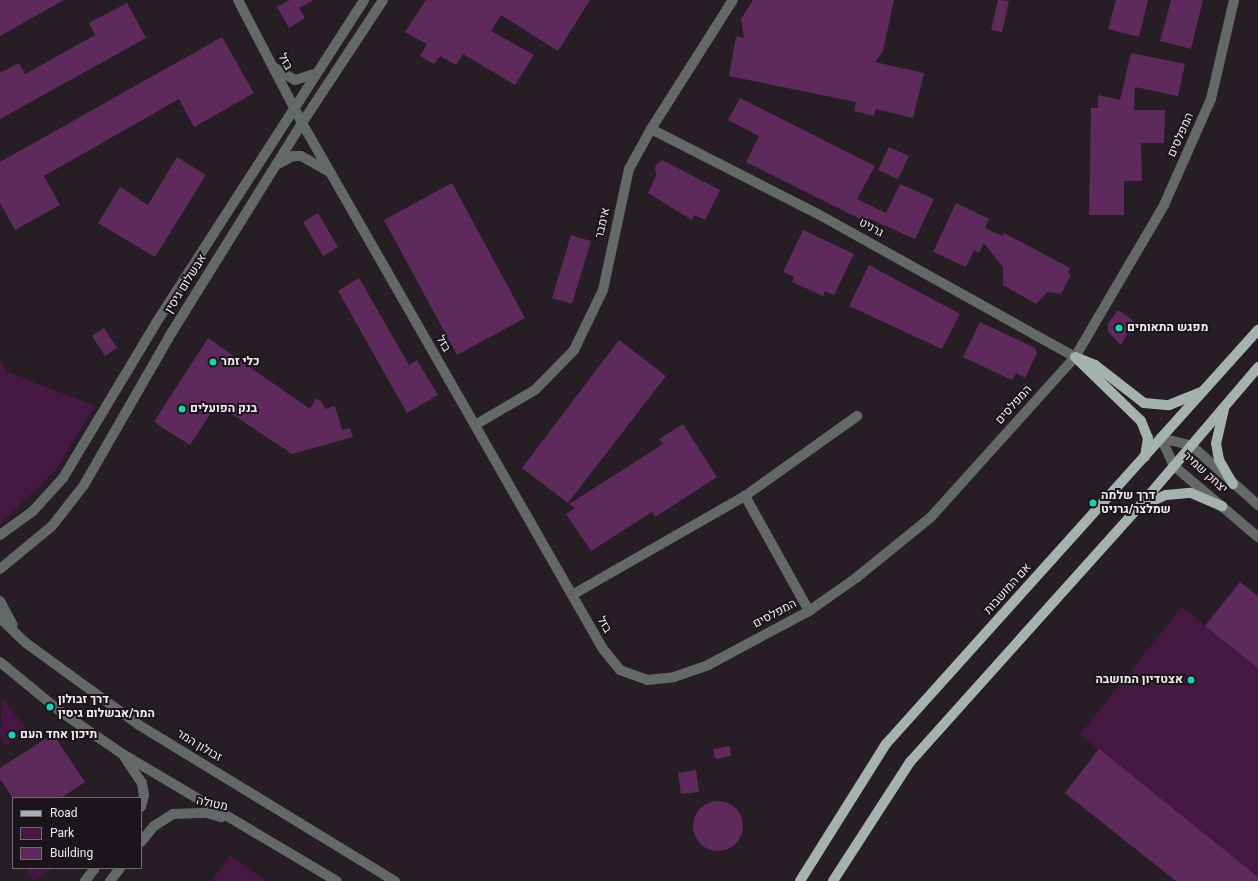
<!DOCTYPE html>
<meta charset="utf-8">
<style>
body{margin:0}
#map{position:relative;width:1258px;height:881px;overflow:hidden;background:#261d25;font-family:Georgia,Heebo,serif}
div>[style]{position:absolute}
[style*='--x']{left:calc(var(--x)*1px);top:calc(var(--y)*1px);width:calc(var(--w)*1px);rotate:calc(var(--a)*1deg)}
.green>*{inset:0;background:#451843}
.building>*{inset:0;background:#5e2a5c}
.round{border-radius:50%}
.minor>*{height:10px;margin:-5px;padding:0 5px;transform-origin:5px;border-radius:5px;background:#626967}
.major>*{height:10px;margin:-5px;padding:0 5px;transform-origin:5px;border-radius:5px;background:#a5b3af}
.dots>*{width:11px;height:11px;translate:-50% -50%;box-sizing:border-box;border:2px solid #1c141b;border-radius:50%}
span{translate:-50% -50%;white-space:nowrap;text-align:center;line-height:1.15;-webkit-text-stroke:4px #1c141b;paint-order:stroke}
.street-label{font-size:12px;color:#f1ebf0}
.poi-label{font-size:12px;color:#f1ebf0;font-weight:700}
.left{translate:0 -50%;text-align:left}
.right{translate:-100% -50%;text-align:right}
.legend{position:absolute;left:12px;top:797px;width:130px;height:72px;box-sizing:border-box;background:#1c141b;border:1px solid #716a70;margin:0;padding:5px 7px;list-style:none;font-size:12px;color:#f1ebf0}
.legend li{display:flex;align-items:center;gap:8px;height:20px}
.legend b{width:20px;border:1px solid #716a70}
</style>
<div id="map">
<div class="green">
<div style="clip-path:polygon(0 360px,8px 372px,95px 406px,56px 470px,0 524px)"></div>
<div style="clip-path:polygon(1240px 582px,1258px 596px,1258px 881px,1176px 881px,1065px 793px,1099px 750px,1080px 734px,1182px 607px,1205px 626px)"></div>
<div style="clip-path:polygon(2px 696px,27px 731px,6px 746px,0 738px)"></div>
<div style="clip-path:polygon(230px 855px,263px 879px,265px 881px,212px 881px)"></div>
<div style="clip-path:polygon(24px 868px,52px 868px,52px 869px,34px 881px)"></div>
</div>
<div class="building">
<div style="clip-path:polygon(0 0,64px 0,0 36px)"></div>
<div style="clip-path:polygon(290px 0,314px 0,299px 8px,305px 18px,289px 28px,277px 7px)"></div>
<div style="clip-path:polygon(426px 0,590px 0,558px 51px,501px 15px,491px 31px,534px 55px,515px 85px,463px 54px,456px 65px,440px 56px,434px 64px,420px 56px,427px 44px,405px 32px)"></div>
<div style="clip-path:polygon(753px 0,894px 0,883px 51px,875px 62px,924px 73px,913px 118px,876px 109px,874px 116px,854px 111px,856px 102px,729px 76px,736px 36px,744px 38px,741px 19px)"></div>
<div style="clip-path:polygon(998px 0,1009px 1px,1002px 32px,991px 30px)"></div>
<div style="clip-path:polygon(1116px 0,1148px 0,1139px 37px,1108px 29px)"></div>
<div style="clip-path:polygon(1171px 0,1203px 0,1191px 49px,1160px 41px)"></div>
<div style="clip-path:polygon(127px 3px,146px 38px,0 119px,0 73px,19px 63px,25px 74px,95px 35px,89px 23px)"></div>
<div style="clip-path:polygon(222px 37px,254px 93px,194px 127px,179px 99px,44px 176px,60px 205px,15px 230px,0 203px,0 162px)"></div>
<div style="clip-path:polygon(1131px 53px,1185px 64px,1178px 96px,1135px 87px,1134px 110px,1165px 110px,1164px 143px,1141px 143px,1142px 181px,1124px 181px,1124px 215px,1089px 215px,1091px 108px,1098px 108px,1098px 95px,1120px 100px)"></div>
<div style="clip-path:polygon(740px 98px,875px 166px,857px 199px,886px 213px,900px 184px,934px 199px,915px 239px,868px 218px,866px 222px,746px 162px,759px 136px,728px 120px)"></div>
<div style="clip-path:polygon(889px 147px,909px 156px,898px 179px,878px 170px)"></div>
<div style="clip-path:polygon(177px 157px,206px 175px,155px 257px,98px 223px,120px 187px,148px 205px)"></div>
<div style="clip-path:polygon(662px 160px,720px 190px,705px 220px,694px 215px,692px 220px,648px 193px,656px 176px,655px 166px)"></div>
<div style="clip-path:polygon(452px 183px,525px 318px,457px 355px,384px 220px)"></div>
<div style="clip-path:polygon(956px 203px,989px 219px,985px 228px,1003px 236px,1004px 233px,1070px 268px,1068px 273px,1071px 275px,1061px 294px,1047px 292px,1036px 304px,1003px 285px,1003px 267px,984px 243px,979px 253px,974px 250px,966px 267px,933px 252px)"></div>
<div style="clip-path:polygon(318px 213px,338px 247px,323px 256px,303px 222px)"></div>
<div style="clip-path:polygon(803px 230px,854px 254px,834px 295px,825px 291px,823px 296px,792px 282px,794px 277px,783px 272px)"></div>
<div style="clip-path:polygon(571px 235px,591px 241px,572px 304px,552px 298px)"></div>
<div style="clip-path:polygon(869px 265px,960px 314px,942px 349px,849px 306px)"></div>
<div style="clip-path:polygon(359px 278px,409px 365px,417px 360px,438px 395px,407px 413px,338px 291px)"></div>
<div style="clip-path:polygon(1118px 310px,1134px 321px,1121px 345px,1108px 332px,1108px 323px)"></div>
<div style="clip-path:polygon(980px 322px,1035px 348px,1037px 353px,1025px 378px,1016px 373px,1012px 380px,963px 357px)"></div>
<div style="clip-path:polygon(104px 328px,117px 348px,105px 356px,92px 336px)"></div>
<div style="clip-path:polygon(208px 338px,310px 409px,316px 398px,322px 402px,325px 409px,335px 406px,342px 430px,350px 428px,353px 437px,292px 454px,217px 404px,190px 445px,166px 430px,154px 422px)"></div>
<div style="clip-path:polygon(619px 340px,666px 376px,568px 503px,522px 468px)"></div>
<div style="clip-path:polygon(683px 424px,717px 477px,655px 517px,652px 512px,591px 551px,566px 514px,575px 508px,569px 504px,663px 444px,659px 439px)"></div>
<div style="clip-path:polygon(1240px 582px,1258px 596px,1258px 668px,1205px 626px)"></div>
<div style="clip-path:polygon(53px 734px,85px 782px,61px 798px,13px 798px,0 779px,0 768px)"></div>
<div style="clip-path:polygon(730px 746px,731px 756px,715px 759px,713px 749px)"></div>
<div style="clip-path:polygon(1099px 749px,1258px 877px,1258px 881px,1176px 881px,1065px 793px)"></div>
<div style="clip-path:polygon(696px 770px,699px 792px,681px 794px,678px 773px)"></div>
<div class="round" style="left:693px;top:801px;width:50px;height:50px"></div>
</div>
<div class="minor">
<div style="--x:238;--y:0;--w:139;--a:62.5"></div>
<div style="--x:302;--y:123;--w:606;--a:60.22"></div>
<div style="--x:603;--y:649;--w:27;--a:51"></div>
<div style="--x:620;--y:670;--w:29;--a:20"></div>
<div style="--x:647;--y:680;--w:27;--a:-6"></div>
<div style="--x:674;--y:677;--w:36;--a:-19"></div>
<div style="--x:708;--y:665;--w:115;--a:-28.1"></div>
<div style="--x:809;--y:611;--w:57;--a:-35.1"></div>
<div style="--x:856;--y:578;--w:97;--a:-39.1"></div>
<div style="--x:931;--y:517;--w:215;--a:-48"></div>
<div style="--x:1075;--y:357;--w:176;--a:-59.6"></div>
<div style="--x:1164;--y:205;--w:116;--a:-66.1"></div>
<div style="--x:1211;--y:99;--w:102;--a:-76.9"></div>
<div style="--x:275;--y:68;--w:23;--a:31"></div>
<div style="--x:295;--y:80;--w:21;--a:-17"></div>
<div style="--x:651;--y:129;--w:187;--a:27"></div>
<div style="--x:818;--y:214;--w:294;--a:29.1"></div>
<div style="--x:276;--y:165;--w:19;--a:-28"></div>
<div style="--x:293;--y:156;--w:8;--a:0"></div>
<div style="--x:301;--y:156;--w:31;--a:29"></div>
<div style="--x:475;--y:425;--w:69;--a:-30.3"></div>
<div style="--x:535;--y:390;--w:56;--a:-45.7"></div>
<div style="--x:574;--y:350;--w:67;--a:-64.2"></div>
<div style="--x:603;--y:290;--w:124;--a:-77.9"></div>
<div style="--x:629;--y:169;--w:46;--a:-61.2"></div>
<div style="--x:651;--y:129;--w:153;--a:-57.6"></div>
<div style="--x:1161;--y:438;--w:31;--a:65"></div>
<div style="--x:1174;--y:466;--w:110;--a:40.2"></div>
<div style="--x:1161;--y:438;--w:32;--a:14"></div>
<div style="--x:1192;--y:446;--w:89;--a:41.8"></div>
<div style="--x:0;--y:535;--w:41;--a:-36"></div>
<div style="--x:33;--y:511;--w:45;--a:-47.7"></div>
<div style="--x:63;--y:478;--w:181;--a:-59"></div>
<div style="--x:156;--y:323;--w:384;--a:-57.2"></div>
<div style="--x:0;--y:569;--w:67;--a:-39.6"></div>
<div style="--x:52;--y:526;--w:52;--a:-52"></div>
<div style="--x:84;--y:485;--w:177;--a:-60.1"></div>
<div style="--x:172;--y:332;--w:246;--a:-58.1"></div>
<div style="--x:302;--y:123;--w:147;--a:-56.6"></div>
<div style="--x:572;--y:595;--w:199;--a:-29.8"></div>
<div style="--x:0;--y:601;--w:27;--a:62"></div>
<div style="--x:809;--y:611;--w:132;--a:-119.1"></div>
<div style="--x:745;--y:496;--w:138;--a:-35.5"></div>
<div style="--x:0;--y:618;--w:36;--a:44"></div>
<div style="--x:26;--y:643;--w:140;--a:36"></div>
<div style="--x:139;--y:725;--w:300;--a:31.4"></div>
<div style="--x:0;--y:662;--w:79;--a:39.3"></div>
<div style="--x:61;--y:712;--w:73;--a:34.3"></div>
<div style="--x:121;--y:753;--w:251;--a:30.7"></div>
<div style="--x:125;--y:758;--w:30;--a:56"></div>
<div style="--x:142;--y:783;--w:12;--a:81"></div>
<div style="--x:144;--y:795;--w:12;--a:104"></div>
<div style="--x:141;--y:842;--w:21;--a:-51"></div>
<div style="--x:154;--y:826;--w:22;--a:-32"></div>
<div style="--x:173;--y:814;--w:34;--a:-2"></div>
<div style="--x:207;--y:813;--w:15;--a:16"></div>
<div style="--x:85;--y:881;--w:16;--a:-52"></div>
<div style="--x:110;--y:881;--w:16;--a:-52"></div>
</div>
<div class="major">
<div style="--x:1075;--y:357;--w:22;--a:22"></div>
<div style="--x:1095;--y:365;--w:62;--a:37.8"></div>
<div style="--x:1144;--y:403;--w:25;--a:5"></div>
<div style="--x:1169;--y:405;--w:35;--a:-22"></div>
<div style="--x:1077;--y:359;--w:89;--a:44.1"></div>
<div style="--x:1141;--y:421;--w:18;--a:68"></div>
<div style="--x:1148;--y:438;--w:19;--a:99"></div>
<div style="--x:1224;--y:409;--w:35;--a:103"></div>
<div style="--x:1216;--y:443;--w:17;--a:80"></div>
<div style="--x:1219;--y:460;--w:28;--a:60"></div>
<div style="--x:1142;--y:506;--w:26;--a:-25"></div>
<div style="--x:1166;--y:495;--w:25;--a:-5"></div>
<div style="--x:1191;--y:493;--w:34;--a:23"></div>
<div style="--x:800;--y:881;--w:162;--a:-57.9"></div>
<div style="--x:886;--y:744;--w:557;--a:-48.06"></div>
<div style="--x:833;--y:881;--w:142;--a:-57.1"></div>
<div style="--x:910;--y:762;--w:343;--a:-48.1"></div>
<div style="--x:1139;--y:507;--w:184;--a:-49.6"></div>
</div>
<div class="dots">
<div style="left:1119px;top:328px;background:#16d5b3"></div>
<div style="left:213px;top:362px;background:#16d5b3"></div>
<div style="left:182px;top:409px;background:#16d5b3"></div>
<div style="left:1093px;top:503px;background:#16d5b3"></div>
<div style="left:1191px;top:680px;background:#16d5b3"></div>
<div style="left:50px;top:707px;background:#16d5b3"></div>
<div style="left:12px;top:735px;background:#16d5b3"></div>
</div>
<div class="street-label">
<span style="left:285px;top:62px;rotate:62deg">בזל</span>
<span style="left:1181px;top:135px;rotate:-66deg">המפלסים</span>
<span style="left:603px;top:223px;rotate:-77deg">אימבר</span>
<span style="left:871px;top:228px;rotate:29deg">גרניט</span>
<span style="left:186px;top:284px;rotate:-58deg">אבשלום גיסין</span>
<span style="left:443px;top:344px;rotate:60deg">בזל</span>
<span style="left:1014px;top:405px;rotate:-48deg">המפלסים</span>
<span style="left:1205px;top:473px;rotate:42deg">יצחק שמיר</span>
<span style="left:1008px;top:589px;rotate:-48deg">אם המושבות</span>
<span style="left:775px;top:614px;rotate:-28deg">המפלסים</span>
<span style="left:604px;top:625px;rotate:60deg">בזל</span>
<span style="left:199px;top:746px;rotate:31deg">זבולון המר</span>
<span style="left:212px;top:804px;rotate:12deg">מטולה</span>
</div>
<div class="poi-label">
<span class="left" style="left:1127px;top:328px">מפגש התאומים</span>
<span class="left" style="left:221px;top:362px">כלי זמר</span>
<span class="left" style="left:190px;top:409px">בנק הפועלים</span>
<span class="left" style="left:1101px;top:503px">דרך שלמה<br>שמלצר/גרניט</span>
<span class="right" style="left:1183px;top:680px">אצטדיון המושבה</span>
<span class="left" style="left:58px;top:707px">דרך זבולון<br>המר/אבשלום גיסין</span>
<span class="left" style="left:20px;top:735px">תיכון אחד העם</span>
</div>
<ul class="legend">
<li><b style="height:5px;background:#a5b3af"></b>Road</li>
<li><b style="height:11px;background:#451843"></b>Park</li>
<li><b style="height:11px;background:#5e2a5c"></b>Building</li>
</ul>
</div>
